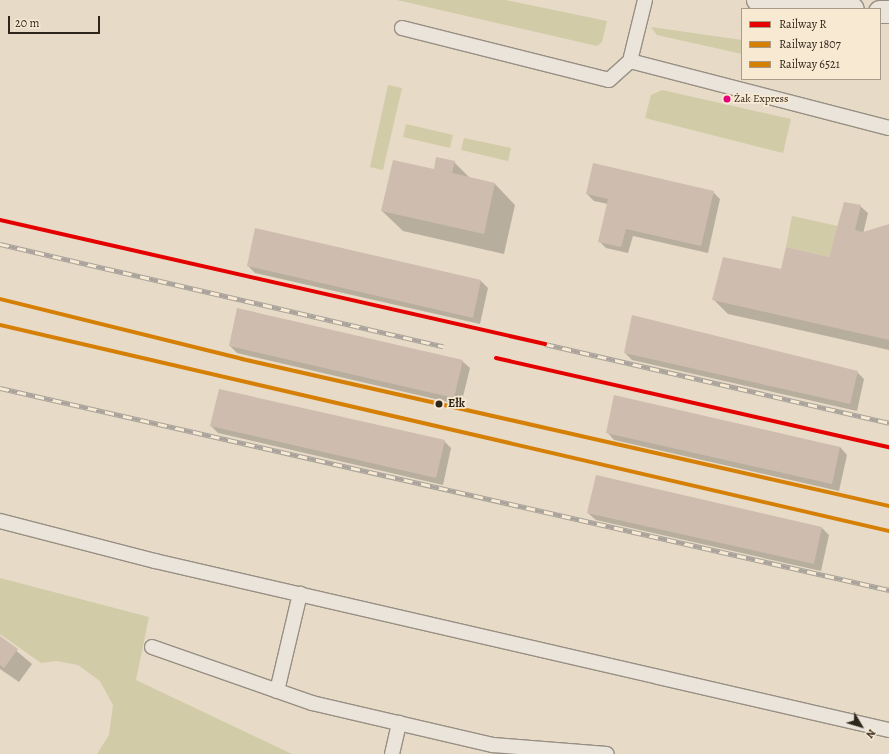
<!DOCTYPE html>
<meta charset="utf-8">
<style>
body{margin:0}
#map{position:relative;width:889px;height:754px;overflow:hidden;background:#e7dac6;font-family:Alegreya,serif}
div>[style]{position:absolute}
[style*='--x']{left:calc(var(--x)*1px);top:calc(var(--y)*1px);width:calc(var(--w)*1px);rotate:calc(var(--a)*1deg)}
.green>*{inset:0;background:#d1cca7}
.shadow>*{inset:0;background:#0003}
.building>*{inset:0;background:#cebcaf}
.roads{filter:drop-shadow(1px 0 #978f83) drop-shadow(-1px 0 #978f83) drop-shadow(0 1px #978f83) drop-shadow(0 -1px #978f83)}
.service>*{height:14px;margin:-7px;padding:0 7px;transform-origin:7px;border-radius:7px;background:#ebe4da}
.tertiary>*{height:22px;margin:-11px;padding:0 11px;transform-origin:11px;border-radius:11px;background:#ebe4da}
.rail>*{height:4.5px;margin-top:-2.25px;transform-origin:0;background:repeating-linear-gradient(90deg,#f8e9d2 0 9px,#a9a39b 0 18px);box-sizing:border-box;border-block:1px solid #a9a39b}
.rail-1>*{height:4px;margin:-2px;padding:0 2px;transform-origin:2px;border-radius:2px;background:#e50000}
.rail-2>*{height:4px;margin:-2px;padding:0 2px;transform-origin:2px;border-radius:2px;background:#d57f05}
.rail-3>*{height:4px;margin:-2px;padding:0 2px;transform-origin:2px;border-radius:2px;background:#d57f05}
.dots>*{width:11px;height:11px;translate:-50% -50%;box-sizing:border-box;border:2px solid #f8e9d2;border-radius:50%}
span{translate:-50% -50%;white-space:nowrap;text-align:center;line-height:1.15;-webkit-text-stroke:3.5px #f8e9d2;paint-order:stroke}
.bus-label{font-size:11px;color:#2f261b}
.left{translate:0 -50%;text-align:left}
.stop-label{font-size:12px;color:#2f261b;font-weight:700}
.legend{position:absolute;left:741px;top:8px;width:140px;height:72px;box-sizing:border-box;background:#f8e9d2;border:1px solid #a89b89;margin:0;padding:5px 7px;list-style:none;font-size:12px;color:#2f261b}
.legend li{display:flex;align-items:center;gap:8px;height:20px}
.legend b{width:20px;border:1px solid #a89b89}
.north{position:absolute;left:841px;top:706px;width:40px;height:40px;-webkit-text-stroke:3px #f8e9d2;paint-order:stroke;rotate:128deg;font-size:11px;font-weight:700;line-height:16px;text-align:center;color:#2f261b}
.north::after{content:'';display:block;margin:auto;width:14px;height:18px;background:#2f261b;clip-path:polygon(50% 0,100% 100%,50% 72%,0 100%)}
.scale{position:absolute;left:8px;top:16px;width:92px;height:18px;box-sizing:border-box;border:2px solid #2f261b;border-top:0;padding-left:5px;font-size:12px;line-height:14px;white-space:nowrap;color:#2f261b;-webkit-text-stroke:3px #f8e9d2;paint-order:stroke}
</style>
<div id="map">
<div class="green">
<div style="clip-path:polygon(397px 0,506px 0,607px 21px,602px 42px,597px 46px)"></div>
<div style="clip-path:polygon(651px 27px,742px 40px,742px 54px,657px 35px)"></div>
<div style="clip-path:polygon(388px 85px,402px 88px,383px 170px,370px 167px)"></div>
<div style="clip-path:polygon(662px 90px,791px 119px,783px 153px,645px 118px,651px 95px)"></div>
<div style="clip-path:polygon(406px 124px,453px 135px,450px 148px,403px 137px)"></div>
<div style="clip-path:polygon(464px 138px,511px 148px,508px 161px,461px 150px)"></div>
<div style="clip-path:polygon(792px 216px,838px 226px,829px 257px,786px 247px)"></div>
<div style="clip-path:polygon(0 578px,149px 617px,136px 680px,292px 754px,97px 754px,109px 735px,113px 705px,100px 681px,78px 665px,56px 661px,41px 663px,0 634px)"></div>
</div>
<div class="shadow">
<div style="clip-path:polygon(454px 162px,471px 179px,495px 184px,515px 205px,504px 254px,403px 231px,382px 211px,434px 170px)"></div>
<div style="clip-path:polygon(713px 192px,720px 199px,708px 253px,633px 236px,628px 253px,606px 248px,599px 241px,608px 204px,594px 201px,587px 194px)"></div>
<div style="clip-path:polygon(860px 206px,868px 213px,863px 234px,889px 226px,889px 350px,728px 314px,713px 299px,782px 271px,830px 258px)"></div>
<div style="clip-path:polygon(248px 266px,481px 281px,488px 288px,480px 324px,255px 273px)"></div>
<div style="clip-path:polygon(230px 346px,462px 361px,470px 368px,461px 405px,237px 353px)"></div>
<div style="clip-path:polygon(625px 353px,857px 372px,864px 379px,857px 411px,632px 360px)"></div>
<div style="clip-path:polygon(211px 426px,444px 441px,451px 448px,443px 485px,218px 433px)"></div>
<div style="clip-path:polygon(607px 432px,840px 447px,847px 455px,839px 491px,614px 440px)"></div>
<div style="clip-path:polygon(588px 513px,822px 528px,829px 535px,821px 571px,596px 520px)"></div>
<div style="clip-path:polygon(0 637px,32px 664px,19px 682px,0 669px)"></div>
</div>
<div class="building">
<div style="clip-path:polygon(436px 157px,455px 161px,452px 173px,495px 183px,484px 234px,381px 211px,393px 160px,434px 169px)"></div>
<div style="clip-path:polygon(593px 163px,714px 191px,701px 246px,626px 229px,621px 247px,598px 242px,608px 199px,586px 194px)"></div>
<div style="clip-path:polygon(844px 202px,861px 205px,855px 230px,863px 232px,889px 224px,889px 340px,712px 300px,723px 257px,781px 269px,786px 247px,829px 257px)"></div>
<div style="clip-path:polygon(255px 228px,481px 280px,473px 318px,247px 266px)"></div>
<div style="clip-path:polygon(237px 308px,463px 360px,454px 398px,229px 346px)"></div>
<div style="clip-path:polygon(632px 315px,858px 371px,850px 404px,624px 353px)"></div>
<div style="clip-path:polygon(219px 389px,445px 440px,436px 478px,210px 426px)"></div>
<div style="clip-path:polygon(614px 395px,840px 447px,832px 484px,606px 433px)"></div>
<div style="clip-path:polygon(596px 475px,822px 527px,814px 564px,587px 513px)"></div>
<div style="clip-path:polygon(0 636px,18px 649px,4px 668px,0 665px)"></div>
</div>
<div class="roads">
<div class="service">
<div style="--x:645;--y:0;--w:63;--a:103.8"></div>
<div style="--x:630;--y:61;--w:268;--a:14.5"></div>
<div style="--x:402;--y:28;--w:213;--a:14.1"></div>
<div style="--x:609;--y:80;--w:28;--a:-42"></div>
<div style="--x:0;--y:521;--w:160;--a:14.5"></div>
<div style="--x:155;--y:561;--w:753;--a:12.97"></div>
<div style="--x:152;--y:647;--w:170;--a:19.3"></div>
<div style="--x:312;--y:703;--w:186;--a:13.1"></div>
<div style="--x:493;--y:745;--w:114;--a:4.5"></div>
<div style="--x:277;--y:691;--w:100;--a:-76.7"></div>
<div style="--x:392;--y:754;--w:32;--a:-77"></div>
</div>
<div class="tertiary">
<div style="--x:758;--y:0;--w:95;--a:5.4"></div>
<div style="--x:880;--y:12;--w:9;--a:0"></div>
</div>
</div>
<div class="rail">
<div style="--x:0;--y:244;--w:455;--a:13"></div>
<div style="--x:545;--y:344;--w:353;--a:12.9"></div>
<div style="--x:0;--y:388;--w:912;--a:12.8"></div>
</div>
<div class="rail-1">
<div style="--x:0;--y:220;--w:559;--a:12.82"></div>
<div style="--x:496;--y:358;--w:403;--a:12.8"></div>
</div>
<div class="rail-2">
<div style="--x:0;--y:299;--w:249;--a:13.9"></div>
<div style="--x:242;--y:359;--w:663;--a:12.8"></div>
</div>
<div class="rail-3">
<div style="--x:0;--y:325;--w:913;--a:13.05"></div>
</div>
<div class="dots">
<div style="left:727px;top:99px;background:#e5007d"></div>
<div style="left:439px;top:404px;background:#2f261b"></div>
</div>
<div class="bus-label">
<span class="left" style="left:734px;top:99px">Żak Express</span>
</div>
<div class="stop-label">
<span class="left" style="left:448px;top:404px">Ełk</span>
</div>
<ul class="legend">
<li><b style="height:5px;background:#e50000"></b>Railway R</li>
<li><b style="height:5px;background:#d57f05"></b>Railway 1807</li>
<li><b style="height:5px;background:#d57f05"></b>Railway 6521</li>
</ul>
<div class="north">N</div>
<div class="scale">20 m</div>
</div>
